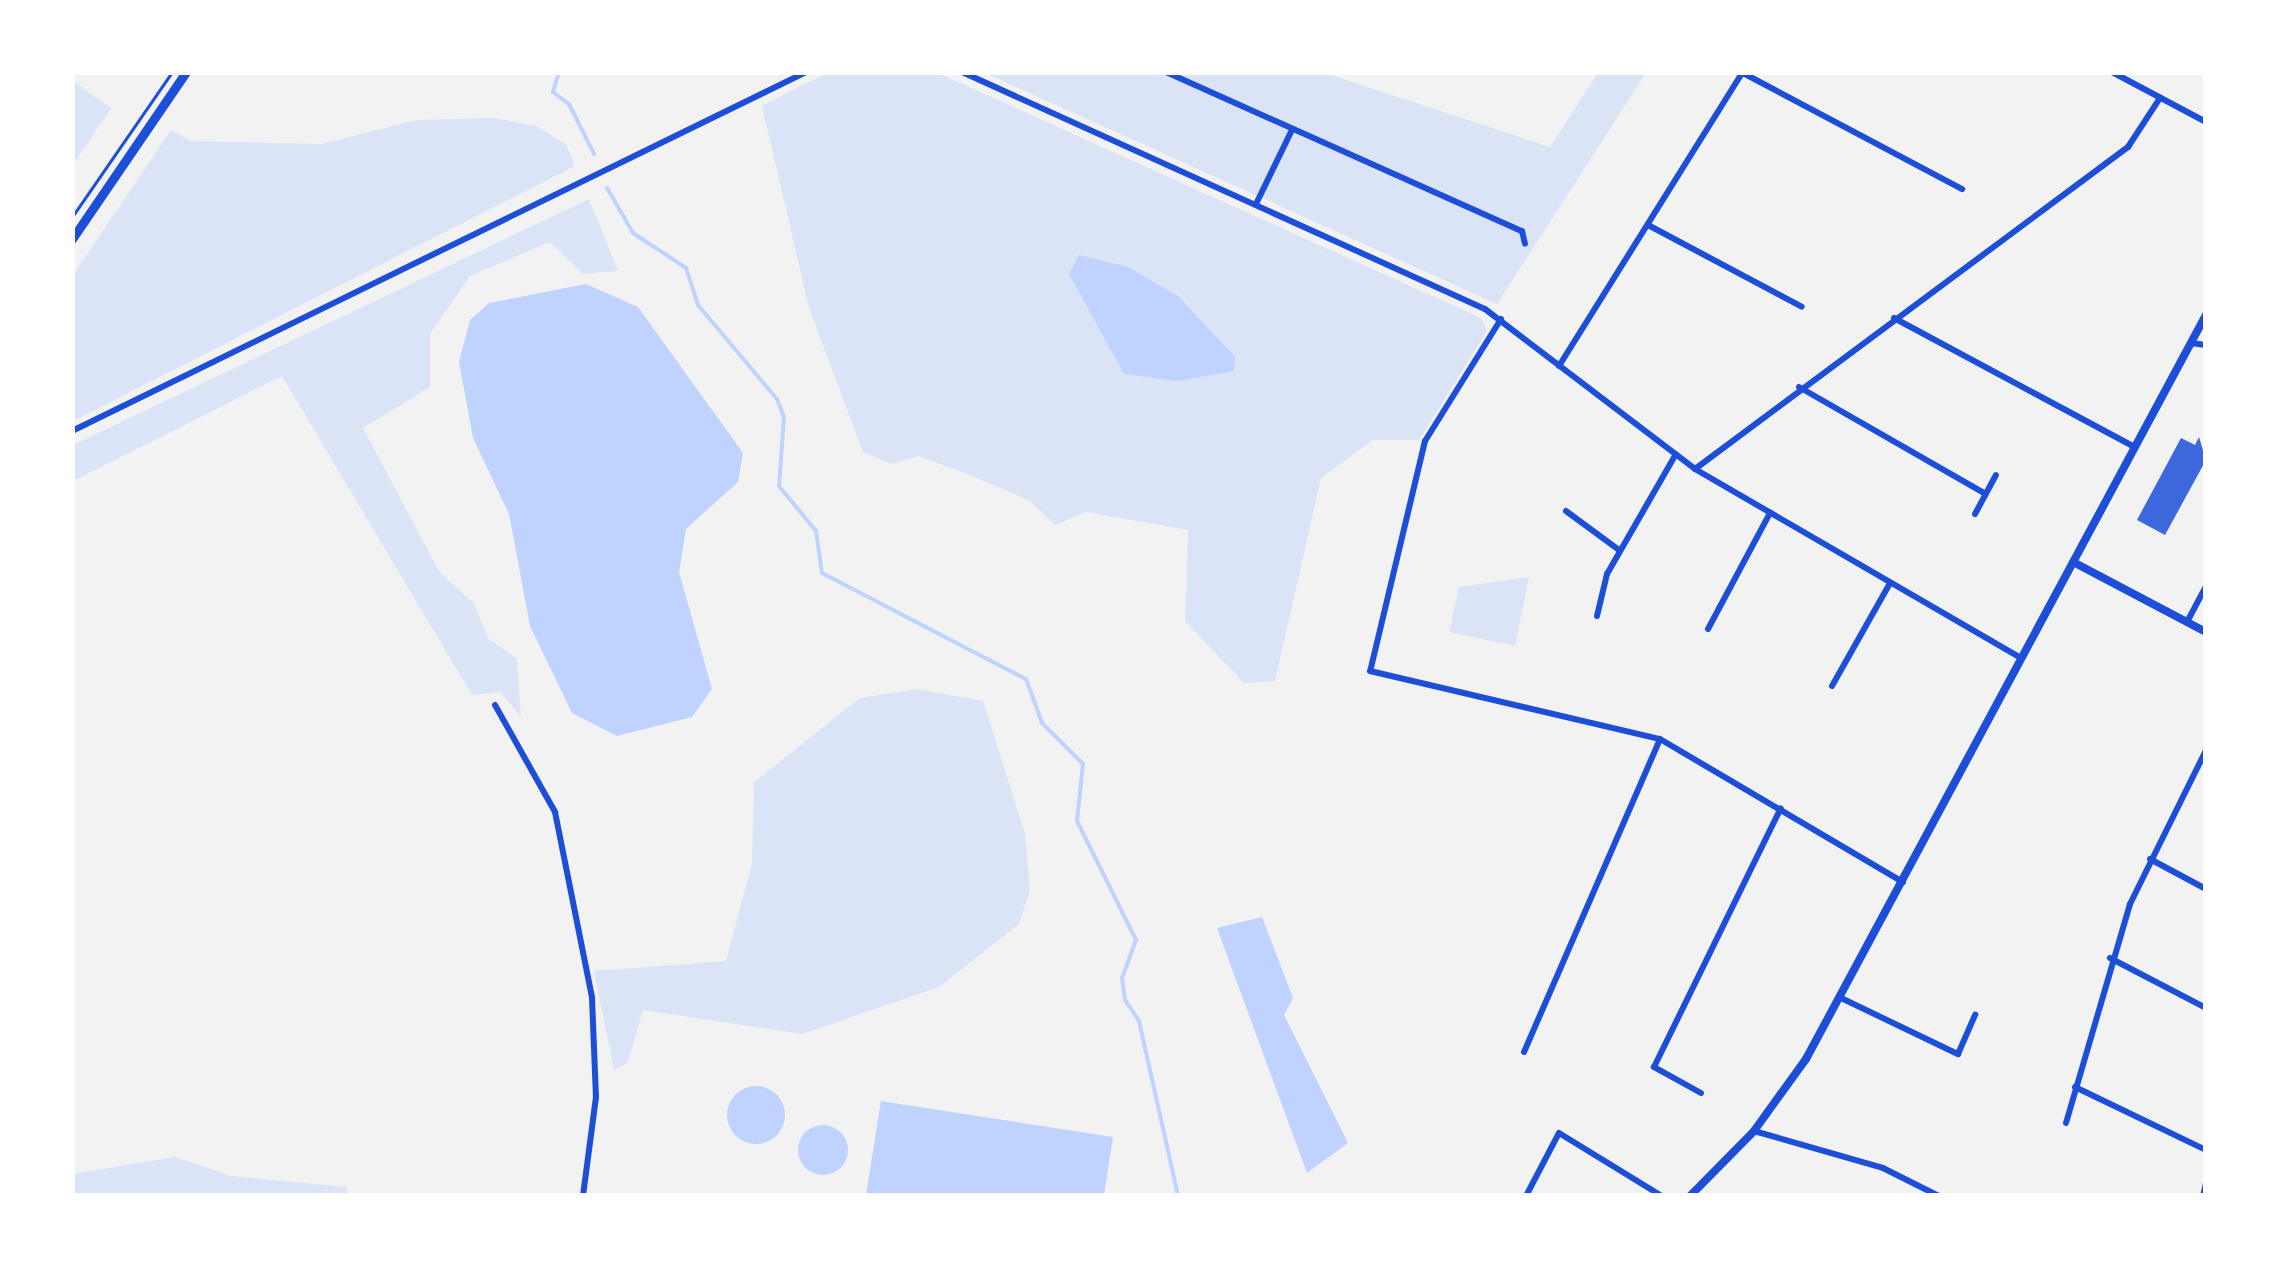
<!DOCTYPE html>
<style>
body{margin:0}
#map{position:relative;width:2278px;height:1268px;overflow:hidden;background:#f2f2f2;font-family:Mulish,sans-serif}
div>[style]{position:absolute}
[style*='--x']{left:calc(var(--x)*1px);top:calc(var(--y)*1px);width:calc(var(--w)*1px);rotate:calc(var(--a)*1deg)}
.green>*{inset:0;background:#dbe4f7}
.water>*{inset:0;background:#bfd3fe}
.round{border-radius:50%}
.stream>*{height:4px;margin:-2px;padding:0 2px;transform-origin:2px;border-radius:2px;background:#bfd3fe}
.building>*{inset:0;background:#3d67dc}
.path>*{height:2.5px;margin:-1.25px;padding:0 1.25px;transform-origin:1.25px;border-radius:1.25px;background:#1d4ed8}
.minor>*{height:6px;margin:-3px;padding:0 3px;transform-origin:3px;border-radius:3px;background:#1d4ed8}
.tertiary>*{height:8px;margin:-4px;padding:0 4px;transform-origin:4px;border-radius:4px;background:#1d4ed8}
.secondary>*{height:9px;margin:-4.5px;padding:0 4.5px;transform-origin:4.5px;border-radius:4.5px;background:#1d4ed8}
span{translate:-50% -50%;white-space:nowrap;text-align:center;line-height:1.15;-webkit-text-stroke:10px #fff;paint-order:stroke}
.frame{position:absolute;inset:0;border:75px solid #fff;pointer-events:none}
</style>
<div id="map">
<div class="green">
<div style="clip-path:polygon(827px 73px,938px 73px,1481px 318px,1487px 331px,1419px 440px,1373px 440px,1321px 478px,1275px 681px,1244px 683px,1185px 621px,1188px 530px,1086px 512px,1055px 525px,1030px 501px,977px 478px,919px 456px,891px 464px,863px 452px,809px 308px,762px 106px)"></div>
<div style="clip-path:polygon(985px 73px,1325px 73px,1550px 147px,1598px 73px,1646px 73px,1497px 304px)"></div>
<div style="clip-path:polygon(73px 81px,111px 108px,73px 165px)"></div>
<div style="clip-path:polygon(494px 118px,536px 126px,566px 144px,575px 166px,73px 421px,73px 275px,171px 130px,191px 141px,322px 144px,417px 120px)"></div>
<div style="clip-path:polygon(589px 199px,618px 271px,583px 274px,550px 242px,470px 276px,430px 334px,430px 387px,363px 428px,439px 571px,474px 604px,488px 638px,517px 659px,521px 717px,500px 692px,472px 695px,282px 376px,73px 481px,73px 445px)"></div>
<div style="clip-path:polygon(1529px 577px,1515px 646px,1449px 632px,1459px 587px)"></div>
<div style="clip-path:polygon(917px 689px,983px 701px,1025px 834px,1030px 890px,1019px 924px,939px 987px,802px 1034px,643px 1010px,628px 1062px,614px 1070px,594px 971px,726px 961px,752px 863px,754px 782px,860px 698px)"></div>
<div style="clip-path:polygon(175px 1157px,231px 1176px,346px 1187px,348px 1195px,73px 1195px,73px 1174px)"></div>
</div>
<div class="water">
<div style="clip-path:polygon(1079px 255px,1128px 267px,1178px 296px,1235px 357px,1234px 371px,1178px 381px,1124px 374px,1069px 274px)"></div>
<div style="clip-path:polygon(586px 284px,638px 307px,743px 453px,738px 482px,686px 529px,679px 572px,712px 689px,692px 717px,617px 736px,572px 713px,530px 626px,509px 514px,473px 438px,459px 362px,470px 320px,489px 303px)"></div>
<div style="clip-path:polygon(1262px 917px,1293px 998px,1284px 1015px,1348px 1143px,1307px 1173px,1217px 928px)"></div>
<div class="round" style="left:727px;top:1086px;width:58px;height:58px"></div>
<div style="clip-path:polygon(881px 1101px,1113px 1137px,1104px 1195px,866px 1195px)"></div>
<div class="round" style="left:798px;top:1125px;width:50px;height:50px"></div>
</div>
<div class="stream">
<div style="--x:559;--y:72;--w:21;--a:107"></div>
<div style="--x:553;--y:92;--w:20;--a:37"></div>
<div style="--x:569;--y:104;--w:56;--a:63.4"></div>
<div style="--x:607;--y:188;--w:52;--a:60"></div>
<div style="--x:633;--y:233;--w:64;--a:33.4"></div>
<div style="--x:686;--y:268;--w:39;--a:72"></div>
<div style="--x:698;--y:305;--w:123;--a:50"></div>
<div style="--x:777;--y:399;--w:19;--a:69"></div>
<div style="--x:784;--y:417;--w:69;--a:94.1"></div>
<div style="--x:779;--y:486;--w:58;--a:50.6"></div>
<div style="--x:816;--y:531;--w:42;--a:81.9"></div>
<div style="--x:822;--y:573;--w:230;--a:27.5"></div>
<div style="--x:1026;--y:679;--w:47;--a:70"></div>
<div style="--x:1042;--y:723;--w:58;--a:45"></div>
<div style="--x:1083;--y:764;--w:57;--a:96"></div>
<div style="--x:1077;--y:821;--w:133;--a:63.6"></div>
<div style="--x:1136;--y:940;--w:40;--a:110.2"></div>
<div style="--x:1122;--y:978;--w:22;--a:82"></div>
<div style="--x:1125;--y:1000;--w:25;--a:56"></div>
<div style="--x:1139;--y:1021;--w:179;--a:77.4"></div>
</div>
<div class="building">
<div style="clip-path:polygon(2199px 437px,2206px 460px,2165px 535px,2137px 520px,2181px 438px,2195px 445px)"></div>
</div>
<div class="path">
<div style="--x:72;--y:217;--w:176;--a:-55.4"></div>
</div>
<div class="minor">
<div style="--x:962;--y:72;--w:574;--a:24.38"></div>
<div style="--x:1485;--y:309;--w:264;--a:37.3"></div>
<div style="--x:1695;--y:469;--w:377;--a:30.1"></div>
<div style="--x:1166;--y:72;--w:390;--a:24.1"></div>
<div style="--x:1522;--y:231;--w:13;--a:77"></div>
<div style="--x:2112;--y:72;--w:106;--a:28"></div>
<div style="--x:1743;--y:73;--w:248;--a:27.9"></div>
<div style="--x:1256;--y:204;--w:82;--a:-64.1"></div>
<div style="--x:1648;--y:225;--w:174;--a:28"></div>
<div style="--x:1894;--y:318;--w:273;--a:28.2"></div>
<div style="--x:1501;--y:319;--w:144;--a:121.9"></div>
<div style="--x:1425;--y:441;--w:236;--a:103.4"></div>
<div style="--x:1370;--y:671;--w:298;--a:13.2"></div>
<div style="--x:1660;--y:739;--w:282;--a:30.5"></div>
<div style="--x:2191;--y:343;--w:15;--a:8"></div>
<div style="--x:1559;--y:366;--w:347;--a:-58"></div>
<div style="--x:1799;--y:387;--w:215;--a:29.8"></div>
<div style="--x:72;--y:431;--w:817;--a:-26.06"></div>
<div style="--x:1695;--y:469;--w:540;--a:-36.64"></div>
<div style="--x:2128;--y:147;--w:59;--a:-56.9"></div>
<div style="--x:1566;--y:511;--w:66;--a:36.3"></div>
<div style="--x:1975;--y:514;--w:44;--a:-61.7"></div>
<div style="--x:1597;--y:616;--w:43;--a:-76.6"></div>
<div style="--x:1607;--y:574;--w:138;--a:-60.1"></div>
<div style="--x:2187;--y:622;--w:40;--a:-62"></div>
<div style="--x:1708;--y:629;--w:132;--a:-61.9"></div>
<div style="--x:1832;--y:686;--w:118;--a:-60.6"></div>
<div style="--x:495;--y:705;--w:123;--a:60.7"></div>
<div style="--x:555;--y:812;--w:190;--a:78.7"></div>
<div style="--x:592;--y:998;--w:99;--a:87.7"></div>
<div style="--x:596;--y:1097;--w:100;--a:97.5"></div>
<div style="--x:2150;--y:859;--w:64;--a:28.2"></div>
<div style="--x:2110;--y:958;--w:108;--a:27.5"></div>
<div style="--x:1841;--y:998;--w:130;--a:25.6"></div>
<div style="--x:1958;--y:1054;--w:43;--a:-66.4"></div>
<div style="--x:1524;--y:1052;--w:341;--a:-66.5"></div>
<div style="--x:2075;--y:1087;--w:145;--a:25.7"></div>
<div style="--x:1701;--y:1093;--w:54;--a:-151"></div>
<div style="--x:1654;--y:1067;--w:288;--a:-63.9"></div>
<div style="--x:2066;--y:1123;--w:228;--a:-73.7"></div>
<div style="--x:2130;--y:904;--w:172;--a:-63.7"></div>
<div style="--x:1754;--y:1131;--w:134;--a:16"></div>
<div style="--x:1883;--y:1168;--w:63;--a:26.6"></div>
<div style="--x:1526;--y:1196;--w:71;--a:-62.4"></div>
<div style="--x:1559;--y:1133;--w:121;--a:31.5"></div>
<div style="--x:2203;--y:1196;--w:13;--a:-77"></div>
</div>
<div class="tertiary">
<div style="--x:2075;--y:563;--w:148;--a:27.8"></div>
<div style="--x:1690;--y:1196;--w:91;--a:-45.4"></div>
<div style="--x:1754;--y:1131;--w:89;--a:-54.2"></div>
<div style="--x:1806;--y:1059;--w:845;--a:-61.74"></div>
</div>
<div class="secondary">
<div style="--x:72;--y:239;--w:202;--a:-55.7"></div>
</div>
<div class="frame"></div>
</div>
